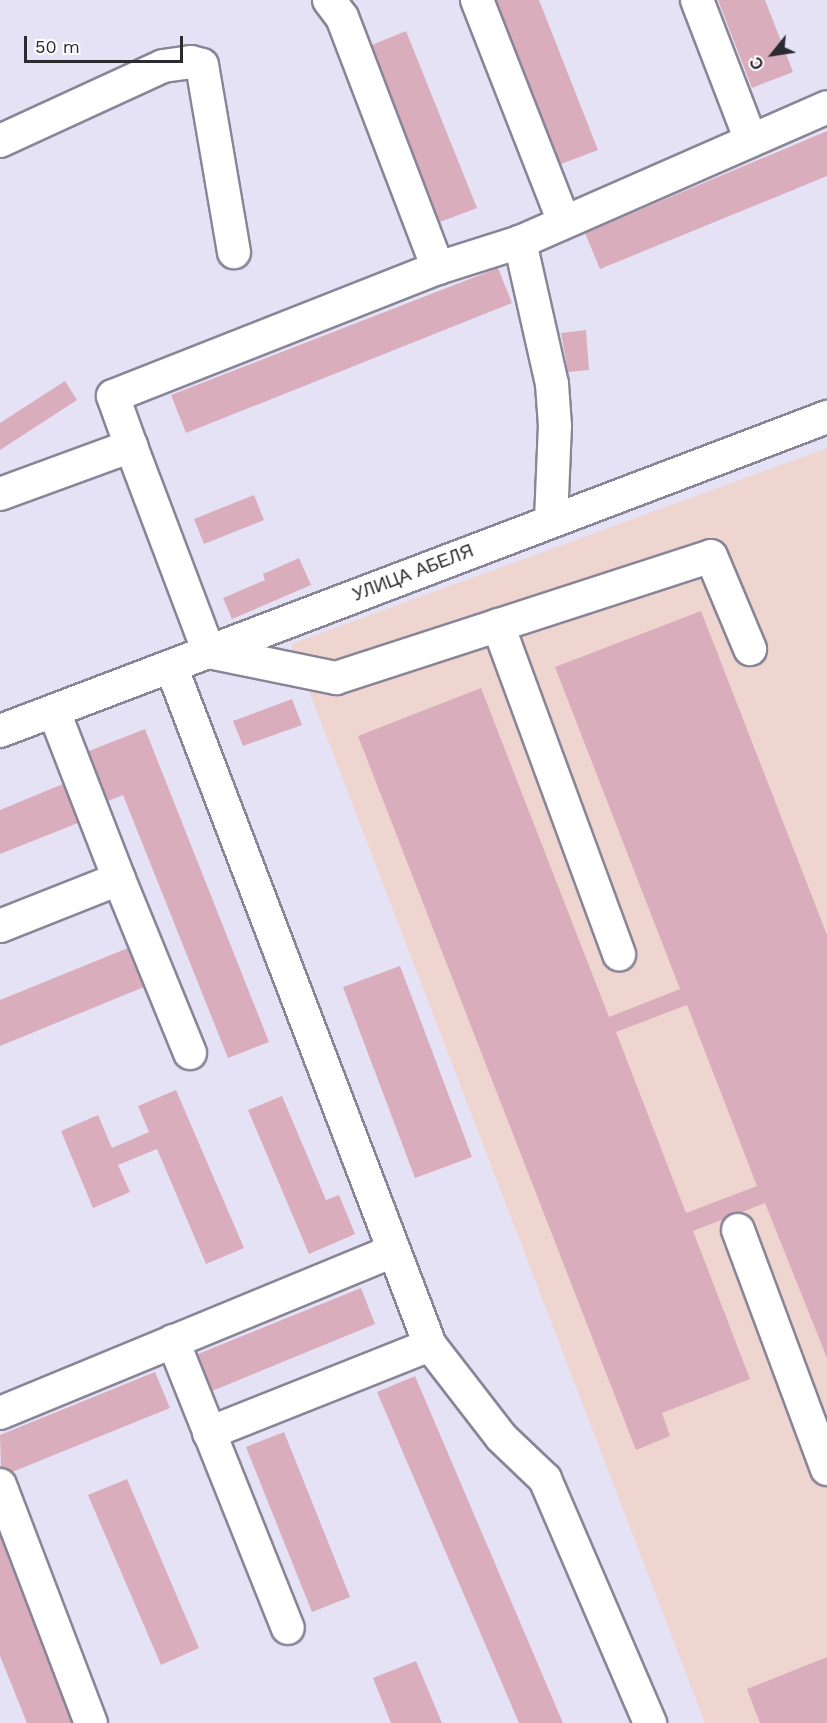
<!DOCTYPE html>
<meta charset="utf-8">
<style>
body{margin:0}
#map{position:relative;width:827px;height:1723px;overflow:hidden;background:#e6e2f6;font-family:"Work Sans",sans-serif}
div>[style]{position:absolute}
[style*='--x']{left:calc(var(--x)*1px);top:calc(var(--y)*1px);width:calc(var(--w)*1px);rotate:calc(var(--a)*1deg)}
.industrial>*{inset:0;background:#efd5cf}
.building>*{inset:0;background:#daadbd}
.roads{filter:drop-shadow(2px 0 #898597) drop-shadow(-2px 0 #898597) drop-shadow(0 2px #898597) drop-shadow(0 -2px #898597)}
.minor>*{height:32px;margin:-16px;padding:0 16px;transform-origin:16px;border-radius:16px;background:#fff}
span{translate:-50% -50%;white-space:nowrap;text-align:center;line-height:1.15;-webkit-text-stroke:6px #fff;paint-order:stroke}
.street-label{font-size:18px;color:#2b2a31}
.north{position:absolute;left:743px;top:24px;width:60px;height:60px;-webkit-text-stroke:4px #fff;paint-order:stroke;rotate:240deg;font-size:16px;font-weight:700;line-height:24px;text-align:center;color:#2b2a31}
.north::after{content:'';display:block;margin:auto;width:21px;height:27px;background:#2b2a31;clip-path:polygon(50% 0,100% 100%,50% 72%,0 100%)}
.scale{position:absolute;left:24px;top:36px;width:159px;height:27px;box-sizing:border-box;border:3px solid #2b2a31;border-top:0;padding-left:8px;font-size:18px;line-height:21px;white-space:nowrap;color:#2b2a31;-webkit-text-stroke:4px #fff;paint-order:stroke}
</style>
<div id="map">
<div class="industrial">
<div style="clip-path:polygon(827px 448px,827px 1723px,705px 1723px,291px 644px)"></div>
</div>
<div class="building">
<div style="clip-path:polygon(496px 0,539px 0,598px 150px,561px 164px)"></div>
<div style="clip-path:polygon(718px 0,765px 0,793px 72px,752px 88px)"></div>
<div style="clip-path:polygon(406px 31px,477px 208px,440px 222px,372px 45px)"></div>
<div style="clip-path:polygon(827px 131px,827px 176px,600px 269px,585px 233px)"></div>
<div style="clip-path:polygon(498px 268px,512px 303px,186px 433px,171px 395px)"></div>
<div style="clip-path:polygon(586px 330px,589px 370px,568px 372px,561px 333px)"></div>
<div style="clip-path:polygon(65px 381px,77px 400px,0 450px,0 423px)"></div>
<div style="clip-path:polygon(254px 495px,264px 520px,204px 544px,194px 519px)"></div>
<div style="clip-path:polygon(299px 558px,311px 585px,232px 619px,223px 598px,265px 580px,263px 574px)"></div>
<div style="clip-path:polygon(evenodd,701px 611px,827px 935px,827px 1358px,765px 1203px,693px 1231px,750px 1379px,662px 1413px,670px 1436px,636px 1450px,358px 736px,481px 688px,609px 1017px,680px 989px,555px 667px,701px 611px,687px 1005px,757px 1186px,686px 1213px,616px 1032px,687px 1005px)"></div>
<div style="clip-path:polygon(292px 699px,302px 725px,243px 746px,233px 721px)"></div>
<div style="clip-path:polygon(145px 729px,269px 1042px,228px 1058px,123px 795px,108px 801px,89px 751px)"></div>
<div style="clip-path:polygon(63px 784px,78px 823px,0 854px,0 810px)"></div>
<div style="clip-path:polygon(128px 948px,144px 987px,0 1046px,0 1000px)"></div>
<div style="clip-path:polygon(400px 966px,472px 1157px,415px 1178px,343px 987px)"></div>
<div style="clip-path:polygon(176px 1090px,244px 1248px,206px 1264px,157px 1149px,118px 1165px,130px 1192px,93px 1208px,61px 1131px,98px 1115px,112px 1148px,149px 1132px,138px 1106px)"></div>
<div style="clip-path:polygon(282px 1096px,326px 1200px,339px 1195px,355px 1234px,309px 1254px,248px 1110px)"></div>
<div style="clip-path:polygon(361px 1288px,375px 1324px,212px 1391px,198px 1354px)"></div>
<div style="clip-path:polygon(155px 1372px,170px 1408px,12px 1472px,1px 1467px,0 1435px)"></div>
<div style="clip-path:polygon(415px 1376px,563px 1723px,519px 1723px,377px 1392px)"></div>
<div style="clip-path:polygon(284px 1432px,350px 1597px,312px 1612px,246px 1447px)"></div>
<div style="clip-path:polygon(127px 1479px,199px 1648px,161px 1665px,88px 1495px)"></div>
<div style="clip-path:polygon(0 1535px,72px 1723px,27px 1723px,0 1656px)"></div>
<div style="clip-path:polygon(827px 1657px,827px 1723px,760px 1723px,747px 1689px)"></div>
<div style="clip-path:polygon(416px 1661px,442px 1723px,391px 1723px,373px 1678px)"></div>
</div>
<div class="roads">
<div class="minor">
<div style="--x:329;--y:0;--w:21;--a:53"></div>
<div style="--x:342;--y:17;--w:269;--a:69.1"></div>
<div style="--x:438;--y:268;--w:86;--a:-17.6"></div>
<div style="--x:477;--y:0;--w:238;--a:68.6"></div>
<div style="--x:697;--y:0;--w:148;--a:69"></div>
<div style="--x:0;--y:141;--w:179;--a:-24.7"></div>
<div style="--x:163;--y:66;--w:28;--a:-8"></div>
<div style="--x:191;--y:62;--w:11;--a:15"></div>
<div style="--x:202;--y:65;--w:190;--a:80.3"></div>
<div style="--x:131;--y:446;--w:53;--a:-109.8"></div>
<div style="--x:113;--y:396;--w:349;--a:-21.5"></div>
<div style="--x:0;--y:494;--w:140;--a:-20.1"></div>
<div style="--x:131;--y:446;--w:220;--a:69.3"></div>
<div style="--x:209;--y:652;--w:130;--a:11.6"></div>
<div style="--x:336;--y:678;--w:394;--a:-18"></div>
<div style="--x:711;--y:556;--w:101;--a:67.2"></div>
<div style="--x:551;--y:520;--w:94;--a:-87.6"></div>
<div style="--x:555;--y:426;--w:42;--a:-94.1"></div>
<div style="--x:552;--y:384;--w:146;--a:-102.7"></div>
<div style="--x:520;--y:242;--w:335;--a:-23.7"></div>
<div style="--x:498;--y:625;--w:351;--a:69.8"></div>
<div style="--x:171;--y:666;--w:727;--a:69.12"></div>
<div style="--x:430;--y:1345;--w:116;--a:52.3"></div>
<div style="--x:501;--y:1437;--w:61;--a:43.7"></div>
<div style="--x:545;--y:1479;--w:266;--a:66.7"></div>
<div style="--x:0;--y:731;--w:885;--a:-20.79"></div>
<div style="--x:119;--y:879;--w:188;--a:67.8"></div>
<div style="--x:0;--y:926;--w:128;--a:-21.6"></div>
<div style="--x:119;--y:879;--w:180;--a:-111.2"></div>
<div style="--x:738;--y:1230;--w:255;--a:69.6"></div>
<div style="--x:173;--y:1341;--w:309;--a:68.2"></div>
<div style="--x:0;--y:1413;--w:426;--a:-22.4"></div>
<div style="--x:209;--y:1433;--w:238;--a:-21.7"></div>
<div style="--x:0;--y:1485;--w:255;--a:69.1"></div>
</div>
</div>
<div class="street-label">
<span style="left:413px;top:573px;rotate:-21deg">УЛИЦА АБЕЛЯ</span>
</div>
<div class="north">С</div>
<div class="scale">50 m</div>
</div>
